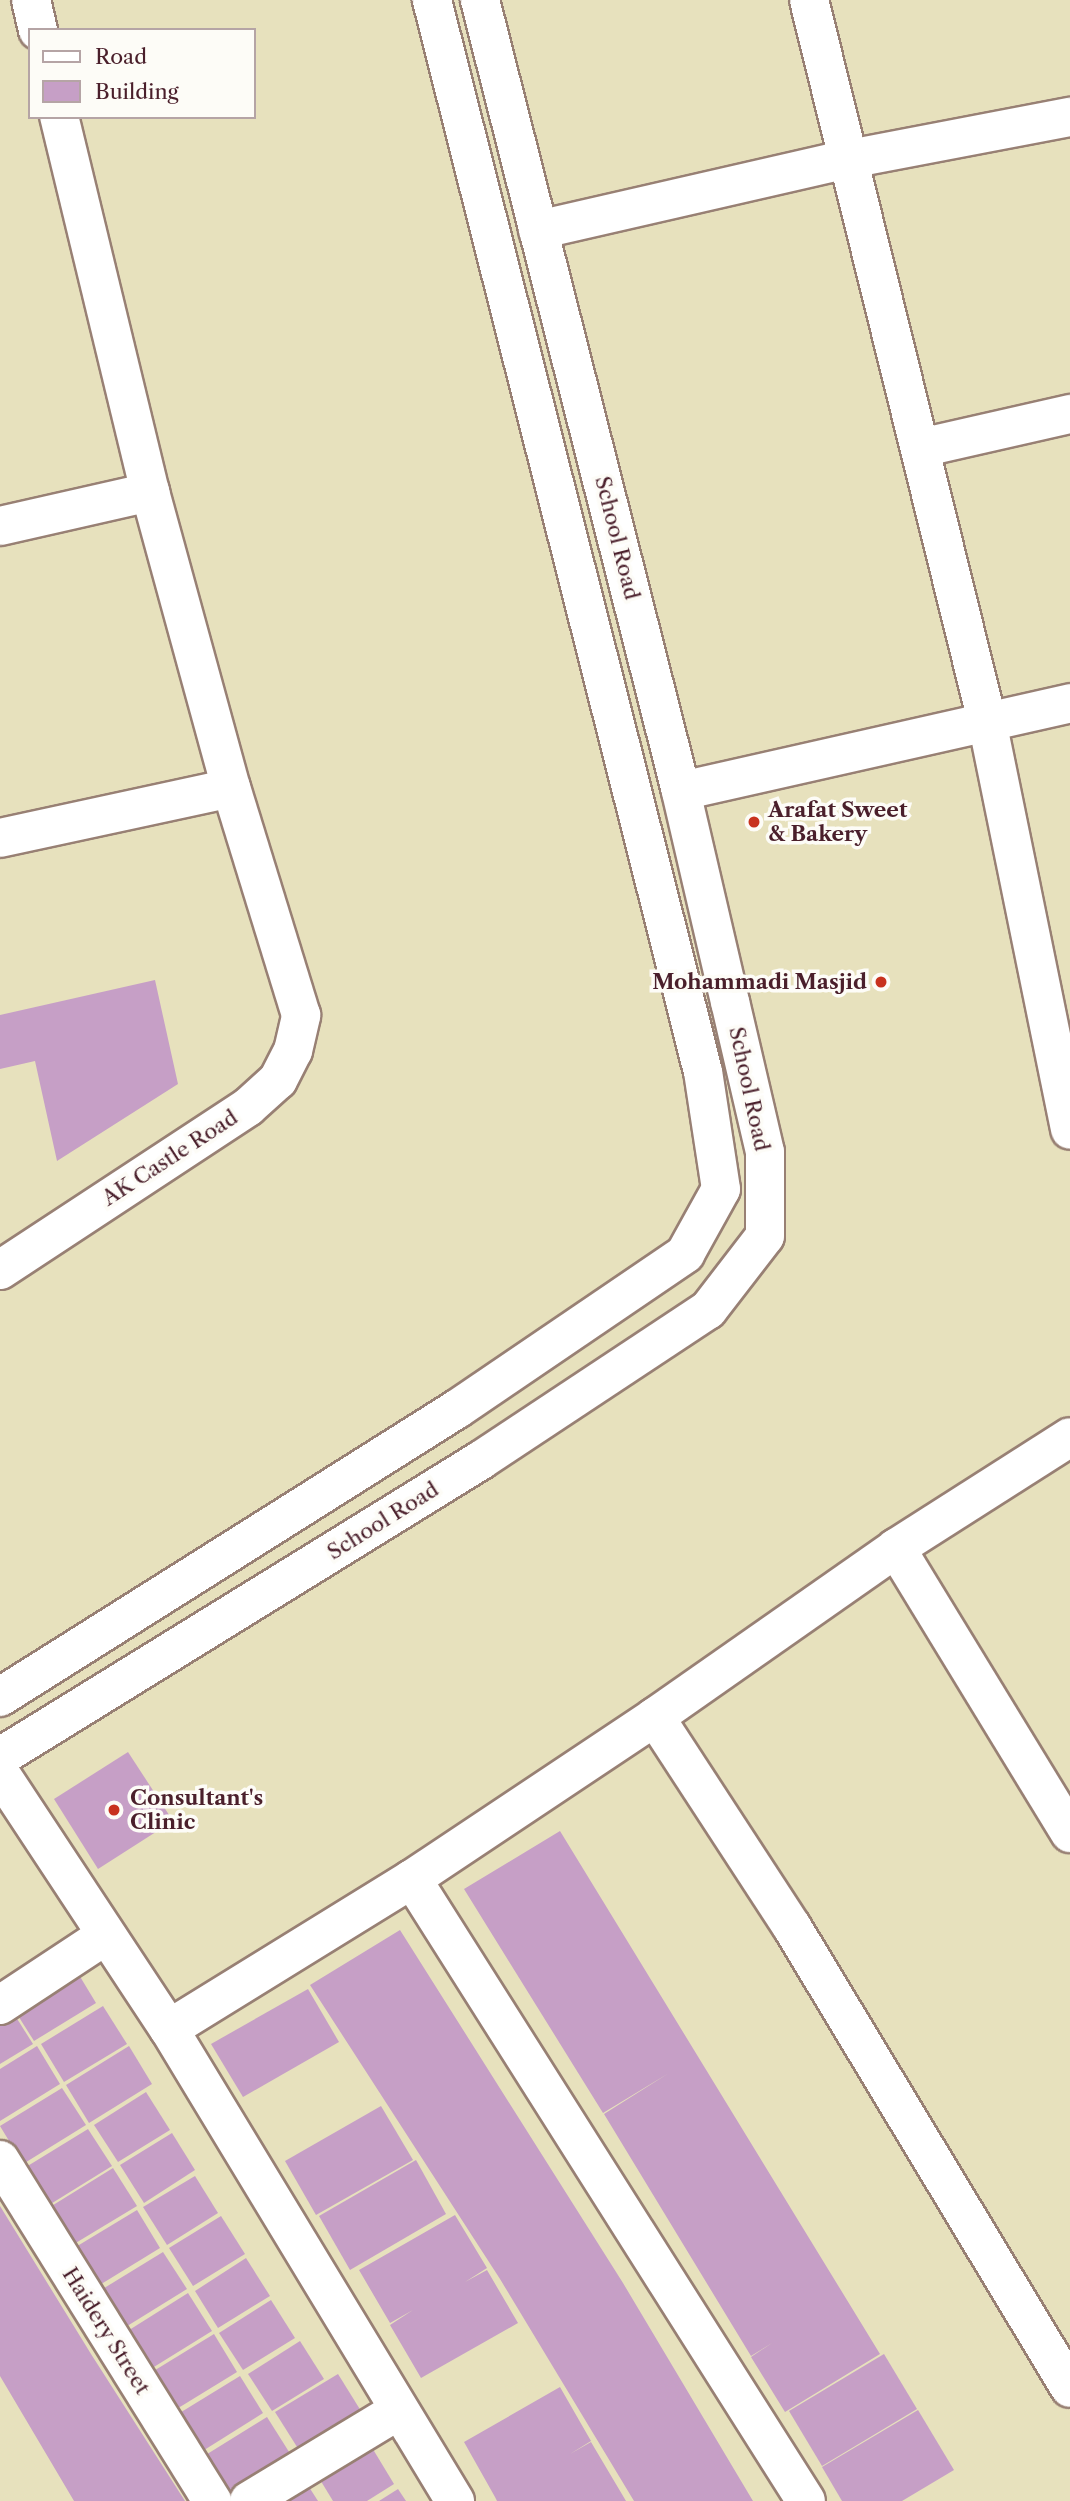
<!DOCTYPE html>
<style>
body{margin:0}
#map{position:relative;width:1070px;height:2501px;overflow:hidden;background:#e7e1bd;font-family:"Libre Caslon Text",serif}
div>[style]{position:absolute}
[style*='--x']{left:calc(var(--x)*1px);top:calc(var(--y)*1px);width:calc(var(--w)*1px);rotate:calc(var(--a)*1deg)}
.building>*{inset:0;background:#c69fc6}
.roads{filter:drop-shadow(2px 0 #988074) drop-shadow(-2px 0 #988074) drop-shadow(0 2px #988074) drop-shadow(0 -2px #988074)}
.street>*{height:38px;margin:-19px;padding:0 19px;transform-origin:19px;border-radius:19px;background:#fff}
.secondary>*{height:38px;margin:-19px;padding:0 19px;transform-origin:19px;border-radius:19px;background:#fff}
.dots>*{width:19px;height:19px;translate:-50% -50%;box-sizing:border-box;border:4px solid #fdfcf7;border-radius:50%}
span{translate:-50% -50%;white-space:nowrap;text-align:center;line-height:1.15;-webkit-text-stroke:7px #fdfcf7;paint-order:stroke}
.street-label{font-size:21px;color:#4a1f2b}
.poi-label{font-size:21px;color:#4a1f2b;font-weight:700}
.left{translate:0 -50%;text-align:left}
.right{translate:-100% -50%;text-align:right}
.legend{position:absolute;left:28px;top:28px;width:228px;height:91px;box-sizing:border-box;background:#fdfcf7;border:2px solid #b5a4a5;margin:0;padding:9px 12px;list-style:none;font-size:21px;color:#4a1f2b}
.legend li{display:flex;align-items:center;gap:14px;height:35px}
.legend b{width:35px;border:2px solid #b5a4a5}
</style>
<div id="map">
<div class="building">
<div style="clip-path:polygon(155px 980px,178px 1084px,57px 1161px,35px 1061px,0 1069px,0 1015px)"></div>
<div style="clip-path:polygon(128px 1752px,173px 1821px,98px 1869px,54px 1799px)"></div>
<div style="clip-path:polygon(560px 1831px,880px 2354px,785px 2412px,751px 2357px,772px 2343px,751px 2356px,604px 2114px,669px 2073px,603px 2113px,464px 1889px)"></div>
<div style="clip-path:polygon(400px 1930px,623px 2283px,753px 2501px,634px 2501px,500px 2279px,310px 1985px)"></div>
<div style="clip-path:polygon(73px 1965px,96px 2003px,34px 2041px,10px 2003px)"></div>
<div style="clip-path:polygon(308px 1989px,339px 2042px,243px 2097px,211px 2044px)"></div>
<div style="clip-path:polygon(9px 2006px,33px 2044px,0 2064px,0 2012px)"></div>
<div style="clip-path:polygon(103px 2006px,127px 2044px,64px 2082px,41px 2044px)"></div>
<div style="clip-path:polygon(37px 2046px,60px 2084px,0 2121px,0 2069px)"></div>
<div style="clip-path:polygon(129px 2046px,152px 2084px,89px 2123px,66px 2085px)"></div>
<div style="clip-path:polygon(62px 2088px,86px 2125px,23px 2164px,0 2126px)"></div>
<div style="clip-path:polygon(146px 2092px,170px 2130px,118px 2162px,94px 2125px)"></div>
<div style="clip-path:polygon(381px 2106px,413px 2160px,316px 2215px,285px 2161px)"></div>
<div style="clip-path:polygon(88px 2129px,112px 2166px,49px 2205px,26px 2167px)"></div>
<div style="clip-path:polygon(172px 2133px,195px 2170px,144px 2203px,120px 2165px)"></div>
<div style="clip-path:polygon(416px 2160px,446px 2214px,350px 2270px,319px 2216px)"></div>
<div style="clip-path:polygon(113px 2168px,137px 2206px,74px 2244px,50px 2207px)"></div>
<div style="clip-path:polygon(195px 2176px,218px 2213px,167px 2245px,143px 2207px)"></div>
<div style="clip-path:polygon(0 2206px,91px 2354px,185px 2501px,74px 2501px,0 2376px)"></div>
<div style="clip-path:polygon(137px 2210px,160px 2248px,98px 2286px,74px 2248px)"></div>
<div style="clip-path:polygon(455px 2215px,487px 2268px,465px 2282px,487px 2270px,518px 2323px,421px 2378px,390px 2325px,413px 2310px,390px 2323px,359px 2270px)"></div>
<div style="clip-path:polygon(221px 2216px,245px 2254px,193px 2286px,169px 2248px)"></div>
<div style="clip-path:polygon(163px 2252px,187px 2289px,124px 2328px,101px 2290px)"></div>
<div style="clip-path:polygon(246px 2258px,270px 2296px,218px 2328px,195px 2291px)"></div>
<div style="clip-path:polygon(188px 2293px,212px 2331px,149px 2370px,126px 2332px)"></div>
<div style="clip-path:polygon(271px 2300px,295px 2338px,243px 2370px,219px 2333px)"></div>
<div style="clip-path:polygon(214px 2334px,237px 2372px,175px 2410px,152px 2372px)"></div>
<div style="clip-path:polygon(300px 2341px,324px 2379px,272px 2411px,248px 2374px)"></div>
<div style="clip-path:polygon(884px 2354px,917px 2409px,822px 2466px,789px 2411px)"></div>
<div style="clip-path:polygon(338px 2374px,361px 2411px,299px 2450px,275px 2412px)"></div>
<div style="clip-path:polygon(240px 2376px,263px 2413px,201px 2452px,178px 2414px)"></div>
<div style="clip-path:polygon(560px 2387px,591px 2441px,570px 2454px,591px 2442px,626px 2501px,497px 2501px,495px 2497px,464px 2442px)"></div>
<div style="clip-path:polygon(918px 2410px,954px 2470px,902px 2501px,842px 2501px,822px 2467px)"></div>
<div style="clip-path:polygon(267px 2417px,291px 2455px,228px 2493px,204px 2456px)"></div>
<div style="clip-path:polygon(371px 2446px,394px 2484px,367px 2501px,333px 2501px,319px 2478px)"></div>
<div style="clip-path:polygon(309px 2487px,318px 2501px,286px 2501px)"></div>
<div style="clip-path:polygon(398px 2489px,406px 2501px,379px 2501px)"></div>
</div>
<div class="roads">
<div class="street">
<div style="--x:31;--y:0;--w:31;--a:77"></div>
<div style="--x:809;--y:0;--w:743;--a:76.13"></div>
<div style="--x:987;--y:721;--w:417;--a:78.5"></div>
<div style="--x:538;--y:230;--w:319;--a:-12.9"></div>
<div style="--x:849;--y:159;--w:225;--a:-10.8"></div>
<div style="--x:920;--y:448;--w:154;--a:-12.8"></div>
<div style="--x:0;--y:526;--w:154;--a:-12.8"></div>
<div style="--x:681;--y:791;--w:399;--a:-12.7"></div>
<div style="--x:0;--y:838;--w:236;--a:-12.2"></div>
<div style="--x:0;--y:1270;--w:297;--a:-33.3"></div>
<div style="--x:248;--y:1107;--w:40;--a:-42"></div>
<div style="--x:278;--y:1080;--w:33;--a:-63"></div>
<div style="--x:293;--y:1051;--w:37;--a:-77"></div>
<div style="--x:301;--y:1015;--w:238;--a:-107.1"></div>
<div style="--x:231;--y:788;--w:307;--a:-105.3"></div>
<div style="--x:150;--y:492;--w:386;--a:-103.6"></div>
<div style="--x:896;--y:1548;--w:334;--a:58.6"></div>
<div style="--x:655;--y:1717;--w:251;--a:56.9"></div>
<div style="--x:792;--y:1927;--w:538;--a:58.91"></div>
<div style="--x:0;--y:1773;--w:307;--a:56.6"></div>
<div style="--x:169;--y:2029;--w:552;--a:58.79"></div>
<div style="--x:412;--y:1879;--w:736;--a:57.65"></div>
<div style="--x:0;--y:2005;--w:127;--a:-33.4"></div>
<div style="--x:169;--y:2029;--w:286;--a:-31.7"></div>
<div style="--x:412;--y:1879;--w:292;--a:-33.7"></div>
<div style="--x:655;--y:1717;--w:294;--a:-35"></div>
<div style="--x:896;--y:1548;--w:206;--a:-32.5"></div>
<div style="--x:0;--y:2160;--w:402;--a:58.1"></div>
<div style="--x:249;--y:2501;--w:175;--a:-31.2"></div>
</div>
<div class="secondary">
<div style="--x:0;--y:1697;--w:540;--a:-32.22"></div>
<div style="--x:457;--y:1409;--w:276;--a:-34.2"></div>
<div style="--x:685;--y:1254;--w:74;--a:-61"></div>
<div style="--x:721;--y:1189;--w:118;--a:-98.7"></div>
<div style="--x:703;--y:1072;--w:1106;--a:-104.19"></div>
<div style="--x:0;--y:1757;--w:565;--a:-31.69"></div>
<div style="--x:481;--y:1460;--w:272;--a:-33.5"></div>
<div style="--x:708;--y:1310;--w:93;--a:-52.4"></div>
<div style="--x:765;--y:1236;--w:84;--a:-90"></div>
<div style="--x:765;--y:1152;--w:154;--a:-103.1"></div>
<div style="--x:730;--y:1002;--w:217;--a:-103.1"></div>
<div style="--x:681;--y:791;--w:816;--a:-104.26"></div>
</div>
</div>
<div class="dots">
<div style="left:754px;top:822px;background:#c8321e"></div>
<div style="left:881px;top:982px;background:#c8321e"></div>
<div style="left:114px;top:1810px;background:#c8321e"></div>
</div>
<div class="street-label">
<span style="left:617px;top:538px;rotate:76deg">School Road</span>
<span style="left:749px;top:1089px;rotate:78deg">School Road</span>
<span style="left:170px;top:1158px;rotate:-33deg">AK Castle Road</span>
<span style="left:383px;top:1521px;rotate:-32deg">School Road</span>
<span style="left:106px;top:2331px;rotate:58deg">Haidery Street</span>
</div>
<div class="poi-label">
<span class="left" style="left:768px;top:822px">Arafat Sweet<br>&amp; Bakery</span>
<span class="right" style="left:867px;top:982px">Mohammadi Masjid</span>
<span class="left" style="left:130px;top:1810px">Consultant's<br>Clinic</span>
</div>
<ul class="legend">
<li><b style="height:9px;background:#fff"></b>Road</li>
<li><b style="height:19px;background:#c69fc6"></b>Building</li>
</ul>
</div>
